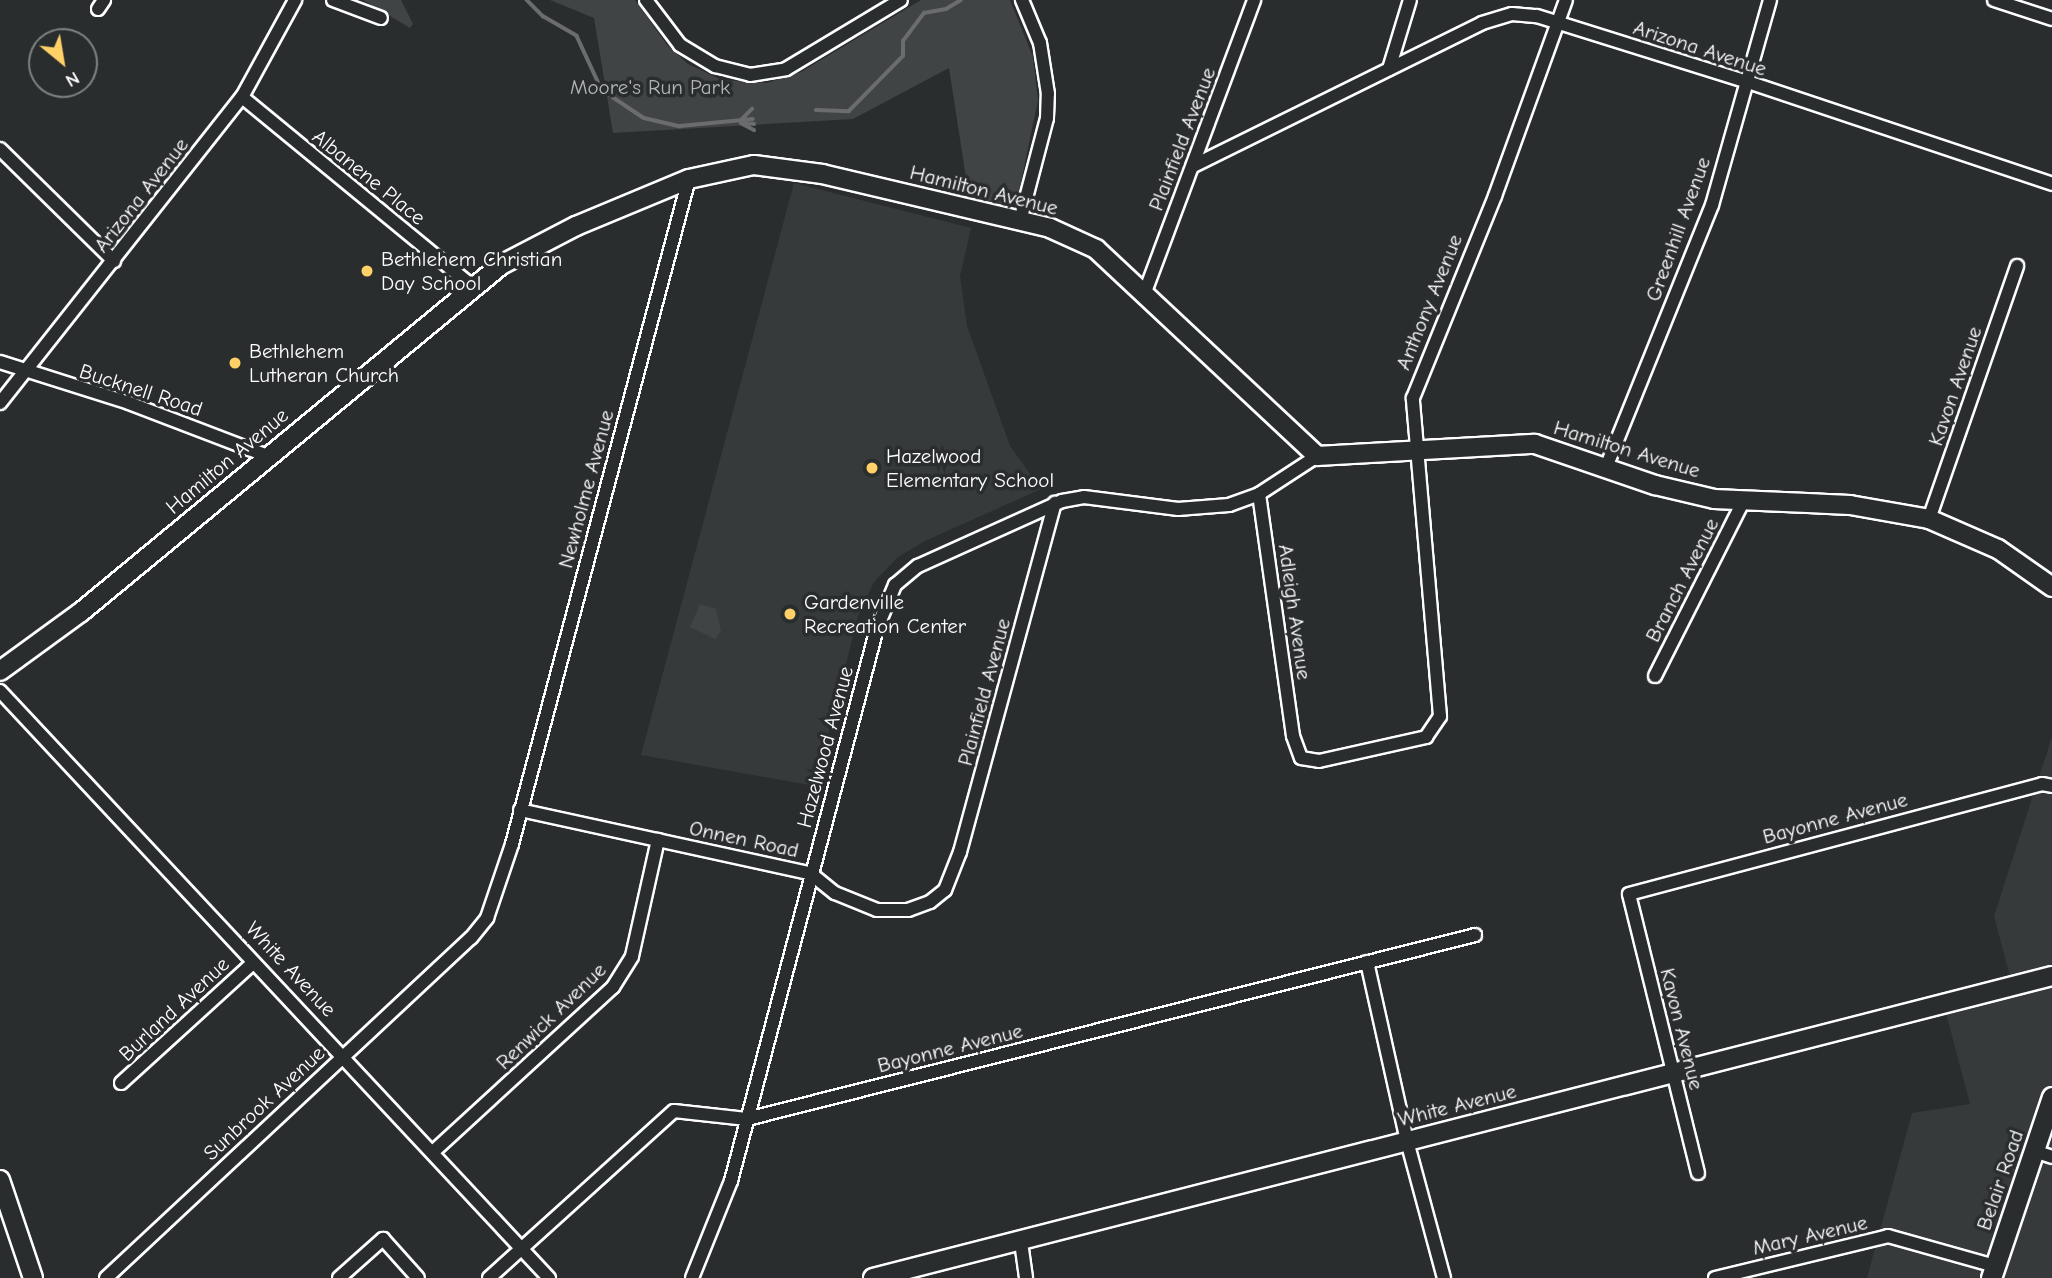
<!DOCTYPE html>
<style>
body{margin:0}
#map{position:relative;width:2052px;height:1278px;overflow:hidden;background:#2a2d2e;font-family:"Comic Neue",sans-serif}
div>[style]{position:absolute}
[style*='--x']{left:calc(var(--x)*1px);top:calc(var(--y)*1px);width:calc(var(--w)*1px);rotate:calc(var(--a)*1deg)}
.built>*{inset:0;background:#373a3b}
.green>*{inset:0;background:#414445}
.stream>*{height:3.5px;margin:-1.75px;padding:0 1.75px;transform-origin:1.75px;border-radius:1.75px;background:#6a6c6d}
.roads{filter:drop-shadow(2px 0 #fff) drop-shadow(-2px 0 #fff) drop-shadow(0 2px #fff) drop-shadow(0 -2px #fff)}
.street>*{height:12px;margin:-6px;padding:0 6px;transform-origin:6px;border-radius:6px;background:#2a2d2e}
.secondary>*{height:18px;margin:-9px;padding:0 9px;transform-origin:9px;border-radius:9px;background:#2a2d2e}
.primary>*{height:19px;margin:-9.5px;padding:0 9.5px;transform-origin:9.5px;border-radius:9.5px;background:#2a2d2e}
.dots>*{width:19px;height:19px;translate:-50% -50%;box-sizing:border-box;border:4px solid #2a2d2e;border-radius:50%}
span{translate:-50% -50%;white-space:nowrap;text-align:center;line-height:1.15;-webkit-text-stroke:7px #2a2d2e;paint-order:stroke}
.street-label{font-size:21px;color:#fff}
.park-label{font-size:21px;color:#b3b4b5}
.poi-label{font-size:21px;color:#fff}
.left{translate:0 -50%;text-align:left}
.north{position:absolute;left:28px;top:28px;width:70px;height:70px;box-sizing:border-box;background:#2a2d2e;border:2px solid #7f8182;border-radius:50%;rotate:150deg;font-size:19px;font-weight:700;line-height:28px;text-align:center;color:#fff}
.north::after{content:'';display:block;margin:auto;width:24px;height:32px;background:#ffd166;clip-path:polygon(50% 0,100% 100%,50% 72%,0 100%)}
</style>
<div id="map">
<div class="built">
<div style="clip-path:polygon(794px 183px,971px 228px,960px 276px,967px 326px,1010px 446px,1041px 489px,925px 541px,898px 557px,874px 582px,858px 616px,815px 786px,641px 755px)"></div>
<div style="clip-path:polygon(2052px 737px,2052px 1278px,1867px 1278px,1912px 1113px,1970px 1104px,1943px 1002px,2012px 984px,1994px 916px)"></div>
</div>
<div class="green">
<div style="clip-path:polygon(363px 0,401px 0,413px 24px,410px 28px)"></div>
<div style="clip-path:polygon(550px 0,635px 0,667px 45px,688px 64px,722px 80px,767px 83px,801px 72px,921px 0,1010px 0,1033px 57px,1038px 100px,1017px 201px,1012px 206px,969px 197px,949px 68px,853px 119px,613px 133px,594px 18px)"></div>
<div style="clip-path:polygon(700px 604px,716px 609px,721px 631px,715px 639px,690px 627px)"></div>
</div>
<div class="stream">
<div style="--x:527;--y:0;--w:23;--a:45"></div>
<div style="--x:543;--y:16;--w:39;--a:30"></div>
<div style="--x:577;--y:36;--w:60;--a:65.2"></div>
<div style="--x:602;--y:90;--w:50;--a:33.7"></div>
<div style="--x:644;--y:118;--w:37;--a:13"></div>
<div style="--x:680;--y:126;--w:73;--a:-5.5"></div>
<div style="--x:816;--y:110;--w:33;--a:2"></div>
<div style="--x:849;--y:111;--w:77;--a:-45.5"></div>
<div style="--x:903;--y:56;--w:15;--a:-90"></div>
<div style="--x:903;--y:41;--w:35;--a:-53"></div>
<div style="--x:924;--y:13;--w:22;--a:-10"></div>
<div style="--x:946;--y:9;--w:17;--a:-31"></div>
<div style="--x:740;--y:121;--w:17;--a:-45"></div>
<div style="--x:741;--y:123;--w:15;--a:28"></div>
<div style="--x:744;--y:123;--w:10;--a:6"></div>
</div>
<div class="roads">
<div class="street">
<div style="--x:333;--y:0;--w:51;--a:20.6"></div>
<div style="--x:646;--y:0;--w:56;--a:52.9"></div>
<div style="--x:680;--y:45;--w:41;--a:31"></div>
<div style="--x:715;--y:66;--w:36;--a:14"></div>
<div style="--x:750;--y:75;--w:36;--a:-9"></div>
<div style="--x:786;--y:69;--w:134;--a:-31"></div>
<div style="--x:1994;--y:0;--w:61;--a:18.1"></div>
<div style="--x:98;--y:9;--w:11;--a:-56"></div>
<div style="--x:1389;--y:69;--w:72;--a:-73.1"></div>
<div style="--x:242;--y:97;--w:299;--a:39.4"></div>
<div style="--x:0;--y:149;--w:160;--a:44.5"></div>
<div style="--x:1193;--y:166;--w:322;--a:-26.3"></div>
<div style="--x:1482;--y:23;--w:31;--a:-17"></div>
<div style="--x:1512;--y:14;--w:25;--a:5"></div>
<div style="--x:1537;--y:16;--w:221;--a:17.4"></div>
<div style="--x:1748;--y:82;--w:321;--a:18.5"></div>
<div style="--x:1020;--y:221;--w:106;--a:-75.3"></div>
<div style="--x:1047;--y:118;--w:24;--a:-88"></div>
<div style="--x:1048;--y:94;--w:52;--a:-98.9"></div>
<div style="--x:1040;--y:43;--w:47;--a:-112.7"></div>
<div style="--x:1145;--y:292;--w:312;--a:-69.5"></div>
<div style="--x:0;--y:362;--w:135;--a:17.6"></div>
<div style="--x:129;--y:403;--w:149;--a:20.9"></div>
<div style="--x:0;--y:403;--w:390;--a:-51.7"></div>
<div style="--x:242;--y:97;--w:111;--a:-61.3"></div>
<div style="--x:1607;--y:465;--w:280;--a:-68"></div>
<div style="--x:1712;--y:205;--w:213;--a:-74.2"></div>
<div style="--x:1259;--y:494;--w:244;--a:82"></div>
<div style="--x:1293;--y:736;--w:23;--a:70"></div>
<div style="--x:1301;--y:758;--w:18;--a:9"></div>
<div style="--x:1319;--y:761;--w:110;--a:-12.6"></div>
<div style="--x:1426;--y:737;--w:25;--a:-56"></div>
<div style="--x:1440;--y:716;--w:319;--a:-94.9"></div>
<div style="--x:1413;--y:398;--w:218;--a:-67.9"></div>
<div style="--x:1495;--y:196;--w:208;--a:-70.1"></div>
<div style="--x:1929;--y:519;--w:268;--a:-70.8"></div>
<div style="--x:1655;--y:676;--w:195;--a:-63.2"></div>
<div style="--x:0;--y:691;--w:804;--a:46.92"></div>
<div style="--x:520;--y:810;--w:297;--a:12.3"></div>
<div style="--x:810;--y:873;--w:32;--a:39"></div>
<div style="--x:835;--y:893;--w:45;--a:22"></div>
<div style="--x:877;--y:910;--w:31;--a:0"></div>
<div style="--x:908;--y:910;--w:23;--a:-20"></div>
<div style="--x:930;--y:902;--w:19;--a:-39"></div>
<div style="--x:945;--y:890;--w:41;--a:-68.5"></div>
<div style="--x:960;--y:852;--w:362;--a:-74.8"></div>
<div style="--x:1367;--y:962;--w:183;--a:77.4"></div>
<div style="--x:1407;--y:1141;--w:142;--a:74.9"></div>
<div style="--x:121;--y:1083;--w:178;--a:-42.3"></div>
<div style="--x:434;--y:1151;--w:243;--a:-42.5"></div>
<div style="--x:613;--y:987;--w:36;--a:-58"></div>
<div style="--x:632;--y:956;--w:119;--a:-77.4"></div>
<div style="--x:2034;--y:1151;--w:19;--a:18"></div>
<div style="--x:1698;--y:1173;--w:287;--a:-103.9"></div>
<div style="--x:1629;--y:894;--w:427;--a:-14.9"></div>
<div style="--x:2042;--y:784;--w:10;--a:11"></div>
<div style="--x:1021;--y:1242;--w:36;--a:82"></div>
<div style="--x:106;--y:1278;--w:499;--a:-43"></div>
<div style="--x:471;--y:938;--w:26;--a:-51"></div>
<div style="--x:487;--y:918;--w:78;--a:-71.3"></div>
<div style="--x:512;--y:844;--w:688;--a:-75.1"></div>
<div style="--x:339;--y:1278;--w:59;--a:-41.6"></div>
<div style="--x:383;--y:1239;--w:52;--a:48.1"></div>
<div style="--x:489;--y:1278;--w:249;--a:-42.1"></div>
<div style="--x:674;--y:1111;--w:73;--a:6.3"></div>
<div style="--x:747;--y:1119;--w:751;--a:-14.18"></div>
<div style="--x:692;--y:1278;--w:105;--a:-68.1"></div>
<div style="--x:731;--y:1181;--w:572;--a:-75.21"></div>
<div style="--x:877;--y:628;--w:47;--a:-67.3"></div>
<div style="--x:895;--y:585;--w:30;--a:-40"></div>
<div style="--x:918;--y:566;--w:158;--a:-24.3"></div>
<div style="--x:1062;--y:501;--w:22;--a:-10"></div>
<div style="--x:1084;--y:497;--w:95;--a:7.3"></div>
<div style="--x:1178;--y:509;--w:51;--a:-4.5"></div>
<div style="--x:1229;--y:505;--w:32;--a:-20"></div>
<div style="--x:1259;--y:494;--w:69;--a:-33.2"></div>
<div style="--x:1715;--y:1278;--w:178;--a:-13.6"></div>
<div style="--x:1888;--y:1236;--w:111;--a:15.7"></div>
</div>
<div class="secondary">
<div style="--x:0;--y:671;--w:100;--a:-36.1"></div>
<div style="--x:81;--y:612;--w:545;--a:-39.56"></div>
<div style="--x:501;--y:265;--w:85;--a:-27.5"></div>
<div style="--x:576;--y:226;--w:122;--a:-22.6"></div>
<div style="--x:689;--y:179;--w:66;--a:-12.2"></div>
<div style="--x:754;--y:165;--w:69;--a:7.5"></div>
<div style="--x:822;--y:174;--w:234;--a:13.3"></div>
<div style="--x:1050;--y:228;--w:51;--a:24.5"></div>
<div style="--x:1096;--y:249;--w:303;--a:43.1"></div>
<div style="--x:1317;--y:456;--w:218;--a:-3.2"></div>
<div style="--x:1535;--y:444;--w:127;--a:18.9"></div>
<div style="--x:1655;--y:485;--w:61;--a:13.3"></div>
<div style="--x:1714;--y:499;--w:136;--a:2.5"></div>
<div style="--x:1850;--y:505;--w:80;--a:10"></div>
<div style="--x:1929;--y:519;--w:75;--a:23.5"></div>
<div style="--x:1998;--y:549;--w:66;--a:35.1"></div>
<div style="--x:0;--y:1180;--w:103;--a:71.4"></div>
<div style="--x:873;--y:1278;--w:1217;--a:-14.37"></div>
</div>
<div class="primary">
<div style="--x:1991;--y:1278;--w:191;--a:-71.4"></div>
</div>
</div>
<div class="dots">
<div style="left:367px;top:271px;background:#ffd166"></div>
<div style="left:235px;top:363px;background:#ffd166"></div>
<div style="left:872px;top:468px;background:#ffd166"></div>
<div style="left:790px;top:614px;background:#ffd166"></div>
</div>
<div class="street-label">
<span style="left:1700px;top:48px;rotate:18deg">Arizona Avenue</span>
<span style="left:1182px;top:139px;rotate:-69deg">Plainfield Avenue</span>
<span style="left:369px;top:177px;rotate:39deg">Albanene Place</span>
<span style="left:984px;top:190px;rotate:14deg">Hamilton Avenue</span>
<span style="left:141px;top:195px;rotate:-52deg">Arizona Avenue</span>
<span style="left:1678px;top:229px;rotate:-70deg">Greenhill Avenue</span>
<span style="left:1429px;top:302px;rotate:-68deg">Anthony Avenue</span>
<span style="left:1955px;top:386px;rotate:-71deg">Kavon Avenue</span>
<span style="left:141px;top:390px;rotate:18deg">Bucknell Road</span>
<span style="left:1627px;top:449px;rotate:17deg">Hamilton Avenue</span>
<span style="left:227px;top:461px;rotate:-40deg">Hamilton Avenue</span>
<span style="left:586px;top:489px;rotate:-75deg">Newholme Avenue</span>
<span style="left:1682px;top:580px;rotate:-63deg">Branch Avenue</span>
<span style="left:1295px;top:612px;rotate:82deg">Adleigh Avenue</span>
<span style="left:984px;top:692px;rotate:-75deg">Plainfield Avenue</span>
<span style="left:825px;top:747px;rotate:-75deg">Hazelwood Avenue</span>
<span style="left:1835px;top:818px;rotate:-15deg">Bayonne Avenue</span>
<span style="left:744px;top:839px;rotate:12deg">Onnen Road</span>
<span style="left:291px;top:969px;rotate:47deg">White Avenue</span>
<span style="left:174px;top:1009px;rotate:-43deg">Burland Avenue</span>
<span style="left:551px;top:1016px;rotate:-44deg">Renwick Avenue</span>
<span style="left:1682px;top:1029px;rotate:76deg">Kavon Avenue</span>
<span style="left:950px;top:1048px;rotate:-14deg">Bayonne Avenue</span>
<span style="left:264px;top:1103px;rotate:-43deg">Sunbrook Avenue</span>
<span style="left:1457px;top:1105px;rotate:-14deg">White Avenue</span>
<span style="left:2000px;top:1180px;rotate:-71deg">Belair Road</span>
<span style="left:1810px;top:1235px;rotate:-13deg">Mary Avenue</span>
</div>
<div class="park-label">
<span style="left:650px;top:87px">Moore's Run Park</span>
</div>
<div class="poi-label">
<span class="left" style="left:381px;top:271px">Bethlehem Christian<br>Day School</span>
<span class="left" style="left:249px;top:363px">Bethlehem<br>Lutheran Church</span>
<span class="left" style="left:886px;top:468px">Hazelwood<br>Elementary School</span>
<span class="left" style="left:804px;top:614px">Gardenville<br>Recreation Center</span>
</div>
<div class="north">N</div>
</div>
